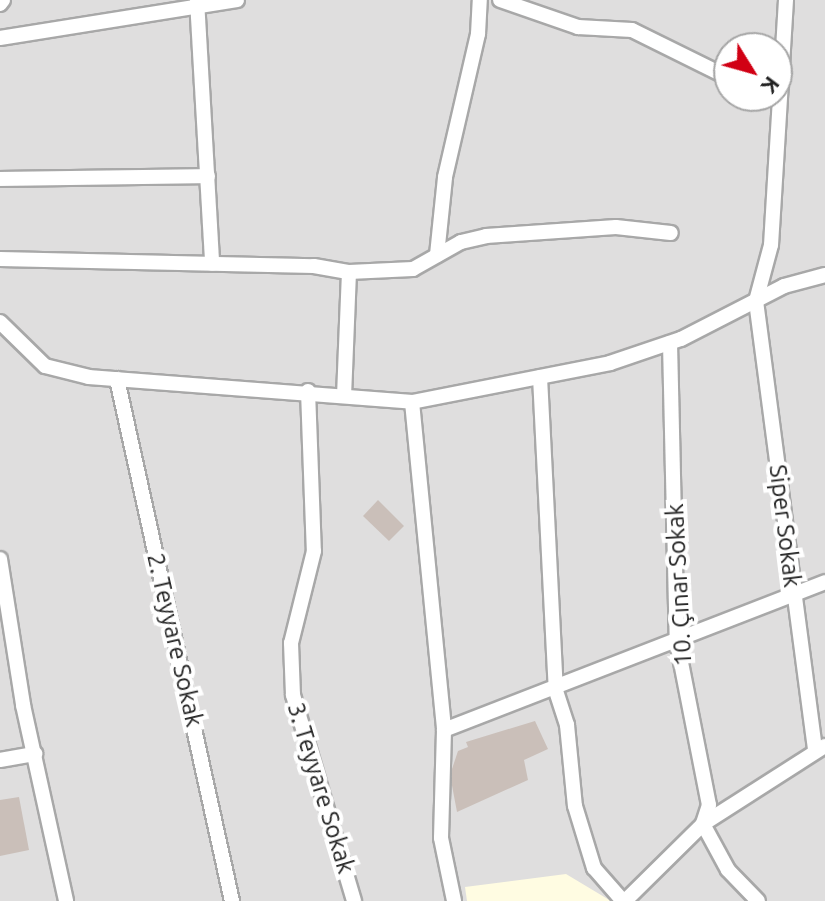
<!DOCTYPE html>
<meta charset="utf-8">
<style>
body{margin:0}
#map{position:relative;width:825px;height:901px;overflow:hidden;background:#f2ede7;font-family:Ubuntu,sans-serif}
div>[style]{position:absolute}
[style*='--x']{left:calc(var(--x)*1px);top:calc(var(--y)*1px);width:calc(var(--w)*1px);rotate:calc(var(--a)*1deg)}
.residential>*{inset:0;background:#dfdede}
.education>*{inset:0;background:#fffce2}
.building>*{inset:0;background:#cabfb9}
.roads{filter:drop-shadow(2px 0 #a8a8a8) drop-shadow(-2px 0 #a8a8a8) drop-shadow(0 2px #a8a8a8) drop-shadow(0 -2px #a8a8a8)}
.minor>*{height:14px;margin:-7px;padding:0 7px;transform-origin:7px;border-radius:7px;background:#fff}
span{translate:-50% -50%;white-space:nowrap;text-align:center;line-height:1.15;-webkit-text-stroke:8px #fff;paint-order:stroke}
.street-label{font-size:24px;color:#212121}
.north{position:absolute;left:713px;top:32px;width:80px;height:80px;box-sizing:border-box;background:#fff;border:2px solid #a6a6a6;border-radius:50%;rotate:127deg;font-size:22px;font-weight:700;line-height:32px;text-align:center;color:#212121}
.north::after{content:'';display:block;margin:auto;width:28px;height:36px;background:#d10014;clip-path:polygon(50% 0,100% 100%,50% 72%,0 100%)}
</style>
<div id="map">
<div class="residential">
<div style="clip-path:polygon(evenodd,0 0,825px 0,825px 901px,0 901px,0 0,729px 48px,777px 48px,777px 96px,729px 96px,729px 48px)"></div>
</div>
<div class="education">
<div style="clip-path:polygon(566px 874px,611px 901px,467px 901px,465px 887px)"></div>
</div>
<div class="building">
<div style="clip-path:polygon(378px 500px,404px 526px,389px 541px,363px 516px)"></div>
<div style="clip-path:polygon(535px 721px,548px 749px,524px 760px,528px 780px,457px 812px,450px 775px,458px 751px,468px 747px,466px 742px)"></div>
<div style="clip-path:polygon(19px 797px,29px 850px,0 856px,0 800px)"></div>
</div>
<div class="roads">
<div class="minor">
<div style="--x:197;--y:0;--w:264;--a:86.7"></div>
<div style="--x:500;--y:0;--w:83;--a:19.1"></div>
<div style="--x:578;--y:27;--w:54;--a:3.2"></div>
<div style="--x:632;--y:30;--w:108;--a:26.3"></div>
<div style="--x:786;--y:0;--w:245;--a:93.5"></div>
<div style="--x:771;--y:245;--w:58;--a:105"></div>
<div style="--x:756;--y:301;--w:454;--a:82.5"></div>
<div style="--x:0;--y:4;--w:5;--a:-53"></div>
<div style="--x:0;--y:38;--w:240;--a:-9.1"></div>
<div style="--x:0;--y:179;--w:208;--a:-0.8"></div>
<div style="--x:437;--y:255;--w:78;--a:-84.1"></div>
<div style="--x:445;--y:177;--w:147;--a:-77"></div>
<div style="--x:478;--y:34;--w:34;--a:-87"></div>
<div style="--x:0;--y:259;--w:314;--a:1.3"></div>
<div style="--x:314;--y:266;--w:36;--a:10"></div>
<div style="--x:349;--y:272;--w:124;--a:92.3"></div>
<div style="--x:349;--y:272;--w:64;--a:-2.7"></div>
<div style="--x:413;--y:269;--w:55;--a:-29.4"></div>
<div style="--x:461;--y:242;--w:26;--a:-13"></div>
<div style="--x:486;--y:236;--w:130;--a:-4"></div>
<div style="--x:616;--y:227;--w:55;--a:6.2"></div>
<div style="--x:0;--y:322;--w:63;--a:44.4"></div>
<div style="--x:45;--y:366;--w:45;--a:14"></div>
<div style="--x:89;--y:377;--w:324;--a:4.4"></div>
<div style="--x:412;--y:402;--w:330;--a:84.4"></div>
<div style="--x:444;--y:730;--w:108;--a:91.6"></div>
<div style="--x:441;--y:838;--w:64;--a:78.3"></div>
<div style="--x:670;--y:343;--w:299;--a:88.7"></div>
<div style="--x:677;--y:642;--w:166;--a:78.9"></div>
<div style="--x:709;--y:805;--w:20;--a:108"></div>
<div style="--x:540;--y:377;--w:314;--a:87.1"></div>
<div style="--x:556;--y:691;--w:36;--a:72"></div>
<div style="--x:567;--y:725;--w:81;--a:84.4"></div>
<div style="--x:575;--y:806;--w:65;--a:73"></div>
<div style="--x:594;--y:868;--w:44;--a:48.7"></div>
<div style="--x:117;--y:379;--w:535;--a:77.58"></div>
<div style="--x:308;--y:391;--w:160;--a:87.9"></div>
<div style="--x:314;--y:551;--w:95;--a:104"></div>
<div style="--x:291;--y:643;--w:52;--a:87.8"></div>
<div style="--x:293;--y:695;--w:215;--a:73.5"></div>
<div style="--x:412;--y:402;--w:202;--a:-11.1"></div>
<div style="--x:610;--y:363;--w:75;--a:-18.7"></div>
<div style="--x:681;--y:339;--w:116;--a:-27.2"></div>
<div style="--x:784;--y:286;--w:42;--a:-15"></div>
<div style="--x:0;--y:559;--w:148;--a:81"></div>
<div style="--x:23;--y:705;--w:201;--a:77.6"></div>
<div style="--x:444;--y:730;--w:409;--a:-21.2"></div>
<div style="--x:0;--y:760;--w:36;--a:-10"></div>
<div style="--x:703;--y:824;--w:52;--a:61.5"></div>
<div style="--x:728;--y:870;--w:43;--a:45.9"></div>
<div style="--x:625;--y:901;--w:110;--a:-44.6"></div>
<div style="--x:703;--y:824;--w:145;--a:-32.6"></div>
</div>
</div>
<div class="street-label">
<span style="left:785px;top:526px;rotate:83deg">Siper Sokak</span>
<span style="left:679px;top:585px;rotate:-93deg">10. Çınar Sokak</span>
<span style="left:175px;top:640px;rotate:77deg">2. Teyyare Sokak</span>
<span style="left:321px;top:788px;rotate:73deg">3. Teyyare Sokak</span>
</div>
<div class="north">K</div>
</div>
